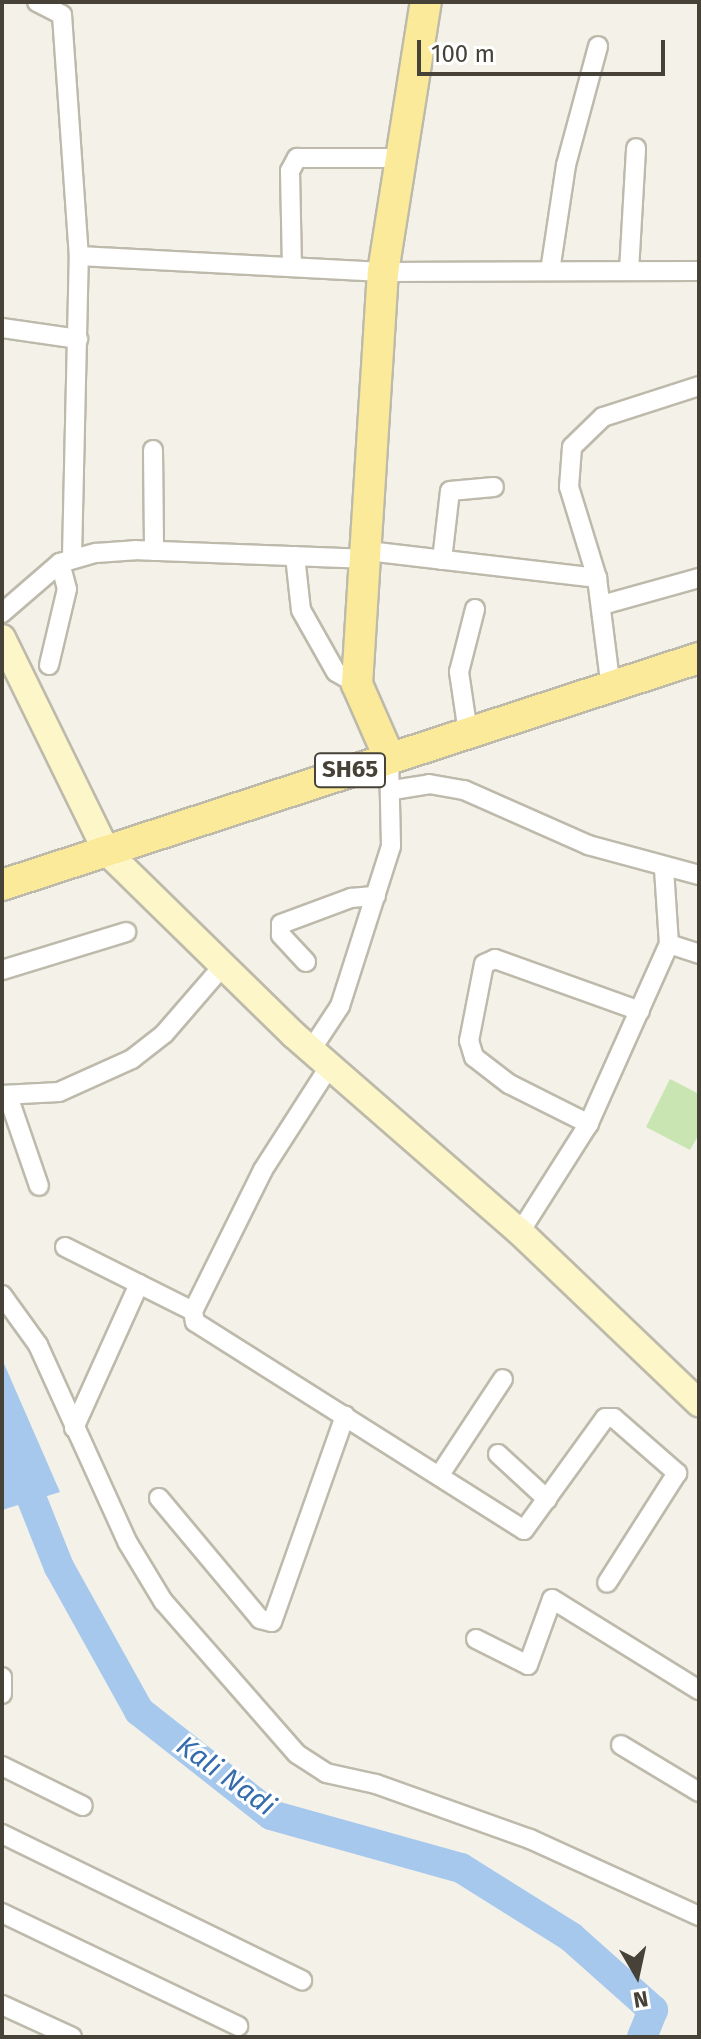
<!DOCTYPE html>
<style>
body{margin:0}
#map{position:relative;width:701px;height:2039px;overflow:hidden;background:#f3f1e8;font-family:"Fira Sans",sans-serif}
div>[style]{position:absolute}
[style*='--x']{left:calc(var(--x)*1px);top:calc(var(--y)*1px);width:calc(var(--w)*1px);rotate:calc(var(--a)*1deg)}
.green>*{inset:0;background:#c9e6b2}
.water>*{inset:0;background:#a6c8ed}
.river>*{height:30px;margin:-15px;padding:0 15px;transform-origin:15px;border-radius:15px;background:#a6c8ed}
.roads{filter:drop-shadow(2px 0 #bebaab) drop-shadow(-2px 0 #bebaab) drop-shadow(0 2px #bebaab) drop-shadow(0 -2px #bebaab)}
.street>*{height:18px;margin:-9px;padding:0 9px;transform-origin:9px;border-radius:9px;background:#fff}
.secondary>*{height:26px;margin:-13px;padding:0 13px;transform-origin:13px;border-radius:13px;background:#fcf6c8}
.primary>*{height:30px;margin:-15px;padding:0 15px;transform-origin:15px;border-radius:15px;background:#faea9a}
span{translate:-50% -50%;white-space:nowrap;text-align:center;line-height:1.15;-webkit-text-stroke:6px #fff;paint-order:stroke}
.shield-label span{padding:2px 6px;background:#fff;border:2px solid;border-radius:6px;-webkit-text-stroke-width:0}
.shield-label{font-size:24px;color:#464237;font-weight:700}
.water-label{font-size:28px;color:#346cae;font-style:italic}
.frame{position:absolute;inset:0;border:4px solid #464237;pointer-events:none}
.north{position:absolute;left:597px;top:1935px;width:80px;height:80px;-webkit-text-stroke:6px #fff;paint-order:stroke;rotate:171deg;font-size:22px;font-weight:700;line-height:32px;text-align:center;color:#464237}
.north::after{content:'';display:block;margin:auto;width:28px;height:36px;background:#464237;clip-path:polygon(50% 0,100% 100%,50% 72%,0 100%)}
.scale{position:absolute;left:417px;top:40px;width:248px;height:36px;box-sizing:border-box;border:4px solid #464237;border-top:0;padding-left:10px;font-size:24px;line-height:28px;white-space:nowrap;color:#464237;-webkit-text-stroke:6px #fff;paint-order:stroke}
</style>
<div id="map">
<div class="green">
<div style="clip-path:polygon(670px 1079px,699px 1094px,699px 1134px,690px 1150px,646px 1127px)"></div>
</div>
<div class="water">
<div style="clip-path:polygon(2px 1359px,60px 1492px,2px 1510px)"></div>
</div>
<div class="river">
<div style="--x:2;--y:1424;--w:154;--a:68.3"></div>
<div style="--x:59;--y:1567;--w:165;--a:60.9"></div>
<div style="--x:139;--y:1711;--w:168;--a:38.2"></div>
<div style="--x:271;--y:1815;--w:197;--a:15.6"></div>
<div style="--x:461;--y:1868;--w:130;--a:32.1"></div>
<div style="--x:571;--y:1937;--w:110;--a:41.7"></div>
<div style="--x:653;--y:2010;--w:29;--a:112"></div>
</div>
<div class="roads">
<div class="street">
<div style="--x:37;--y:2;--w:28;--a:27"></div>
<div style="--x:62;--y:15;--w:242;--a:86"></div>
<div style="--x:292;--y:267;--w:96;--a:-91.2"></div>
<div style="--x:290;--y:171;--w:15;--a:-62"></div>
<div style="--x:297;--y:158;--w:104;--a:0"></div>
<div style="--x:550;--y:271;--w:107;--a:-81.4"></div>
<div style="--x:566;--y:165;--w:123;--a:-74.9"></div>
<div style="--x:629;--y:271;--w:123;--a:-86.7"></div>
<div style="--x:2;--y:328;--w:77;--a:8.2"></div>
<div style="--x:153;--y:450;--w:101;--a:89.4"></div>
<div style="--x:368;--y:551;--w:231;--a:6.7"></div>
<div style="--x:295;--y:556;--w:54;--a:83.7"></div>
<div style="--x:301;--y:610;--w:71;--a:60.6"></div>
<div style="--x:336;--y:672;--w:24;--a:30"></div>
<div style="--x:72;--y:557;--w:301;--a:-88.7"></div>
<div style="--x:79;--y:256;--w:304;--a:3"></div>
<div style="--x:383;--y:272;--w:316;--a:-0.2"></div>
<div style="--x:442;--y:560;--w:69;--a:-83.4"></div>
<div style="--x:450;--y:491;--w:44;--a:-5.2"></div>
<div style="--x:602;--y:605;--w:101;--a:-15.6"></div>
<div style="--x:2;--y:613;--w:77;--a:-40.8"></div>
<div style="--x:60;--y:563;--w:37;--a:-16"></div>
<div style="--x:96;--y:553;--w:39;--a:-4"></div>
<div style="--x:135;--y:550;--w:232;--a:2.2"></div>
<div style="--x:49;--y:665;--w:78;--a:-76.7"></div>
<div style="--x:67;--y:589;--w:27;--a:-105"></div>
<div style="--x:609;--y:673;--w:96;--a:-97.2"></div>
<div style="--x:597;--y:578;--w:95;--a:-107.1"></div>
<div style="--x:569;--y:487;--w:40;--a:-85.7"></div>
<div style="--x:572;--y:447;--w:43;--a:-44.1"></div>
<div style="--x:603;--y:417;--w:101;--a:-17.9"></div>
<div style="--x:466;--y:719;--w:48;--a:-98.5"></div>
<div style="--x:459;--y:672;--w:65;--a:-75.7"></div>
<div style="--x:393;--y:790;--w:36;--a:-9"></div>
<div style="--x:429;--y:784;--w:36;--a:10"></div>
<div style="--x:464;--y:790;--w:136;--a:23.9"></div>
<div style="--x:588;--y:845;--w:115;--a:15.1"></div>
<div style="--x:664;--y:869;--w:75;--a:86.2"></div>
<div style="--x:669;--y:944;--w:32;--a:18"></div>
<div style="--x:306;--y:962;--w:37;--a:-133"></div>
<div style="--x:281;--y:935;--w:11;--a:-90"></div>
<div style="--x:281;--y:924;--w:75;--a:-20.4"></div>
<div style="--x:351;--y:898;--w:25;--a:-5"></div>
<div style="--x:2;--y:970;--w:130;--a:-17"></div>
<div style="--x:311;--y:1050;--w:53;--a:-56.6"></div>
<div style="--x:340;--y:1006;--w:168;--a:-72.3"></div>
<div style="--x:391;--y:846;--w:89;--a:-91.3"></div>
<div style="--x:329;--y:1067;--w:122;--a:122.7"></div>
<div style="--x:263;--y:1170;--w:157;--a:116.4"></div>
<div style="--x:193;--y:1311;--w:11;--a:80"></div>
<div style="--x:195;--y:1322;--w:389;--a:32.3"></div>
<div style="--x:524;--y:1530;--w:138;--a:-54.1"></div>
<div style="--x:605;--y:1418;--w:9;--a:0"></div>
<div style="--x:614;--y:1418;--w:84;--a:41.1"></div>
<div style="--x:677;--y:1473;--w:130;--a:122.5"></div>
<div style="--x:2;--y:1095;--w:57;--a:-3"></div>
<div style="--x:59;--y:1092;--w:80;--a:-24.3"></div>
<div style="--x:132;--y:1059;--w:41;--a:-38"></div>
<div style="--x:164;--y:1034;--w:89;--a:-49.1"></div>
<div style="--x:8;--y:1096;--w:95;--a:71"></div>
<div style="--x:589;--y:1124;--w:89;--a:-153.4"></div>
<div style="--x:509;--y:1084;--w:44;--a:-142.4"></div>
<div style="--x:474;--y:1057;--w:17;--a:-107"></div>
<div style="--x:469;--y:1041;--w:78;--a:-79"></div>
<div style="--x:484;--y:964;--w:12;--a:-24"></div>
<div style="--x:495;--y:959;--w:154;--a:19.7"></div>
<div style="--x:520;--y:1232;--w:127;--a:-57.6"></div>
<div style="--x:588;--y:1125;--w:198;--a:-65.9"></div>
<div style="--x:65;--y:1247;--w:143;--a:26.6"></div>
<div style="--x:2;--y:1295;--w:62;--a:54.2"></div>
<div style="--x:38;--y:1345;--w:217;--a:65.6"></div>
<div style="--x:128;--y:1543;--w:68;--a:58.9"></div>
<div style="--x:163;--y:1601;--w:203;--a:48.8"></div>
<div style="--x:297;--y:1754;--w:35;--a:33"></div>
<div style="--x:326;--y:1773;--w:51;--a:12.4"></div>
<div style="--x:376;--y:1784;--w:164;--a:19.7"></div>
<div style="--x:530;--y:1839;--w:186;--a:24.5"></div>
<div style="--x:74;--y:1428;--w:158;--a:-65.7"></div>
<div style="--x:498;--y:1454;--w:67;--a:42.6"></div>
<div style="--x:439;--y:1476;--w:116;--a:-56.6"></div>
<div style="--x:159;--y:1498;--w:158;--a:50.1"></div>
<div style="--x:260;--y:1619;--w:12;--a:14"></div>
<div style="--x:272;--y:1622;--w:219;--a:-70.5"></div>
<div style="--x:476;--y:1639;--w:58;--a:26.6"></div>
<div style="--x:528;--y:1665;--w:70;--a:-70"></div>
<div style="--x:552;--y:1599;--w:173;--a:31.8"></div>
<div style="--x:2;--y:1677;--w:17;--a:90"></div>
<div style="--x:621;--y:1745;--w:91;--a:31.1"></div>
<div style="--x:2;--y:1766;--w:90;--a:26.3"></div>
<div style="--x:2;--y:1834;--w:334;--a:26"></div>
<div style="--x:2;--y:1913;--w:262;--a:25.6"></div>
<div style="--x:2;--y:2005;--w:77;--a:24.6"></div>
</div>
<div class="secondary">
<div style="--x:2;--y:638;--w:238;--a:63.9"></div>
<div style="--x:107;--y:852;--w:262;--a:44.4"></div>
<div style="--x:294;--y:1035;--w:300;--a:41.1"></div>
<div style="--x:520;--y:1232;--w:248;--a:43.7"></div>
</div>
<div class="primary">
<div style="--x:389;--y:757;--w:80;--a:-113.7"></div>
<div style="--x:357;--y:684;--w:413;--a:-86.4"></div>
<div style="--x:383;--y:272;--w:273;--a:-81"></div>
<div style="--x:2;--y:885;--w:733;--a:-18.04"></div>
</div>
</div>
<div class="shield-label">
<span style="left:350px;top:770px">SH65</span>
</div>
<div class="water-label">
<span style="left:226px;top:1776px;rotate:36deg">Kali Nadi</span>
</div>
<div class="frame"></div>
<div class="north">N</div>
<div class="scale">100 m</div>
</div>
